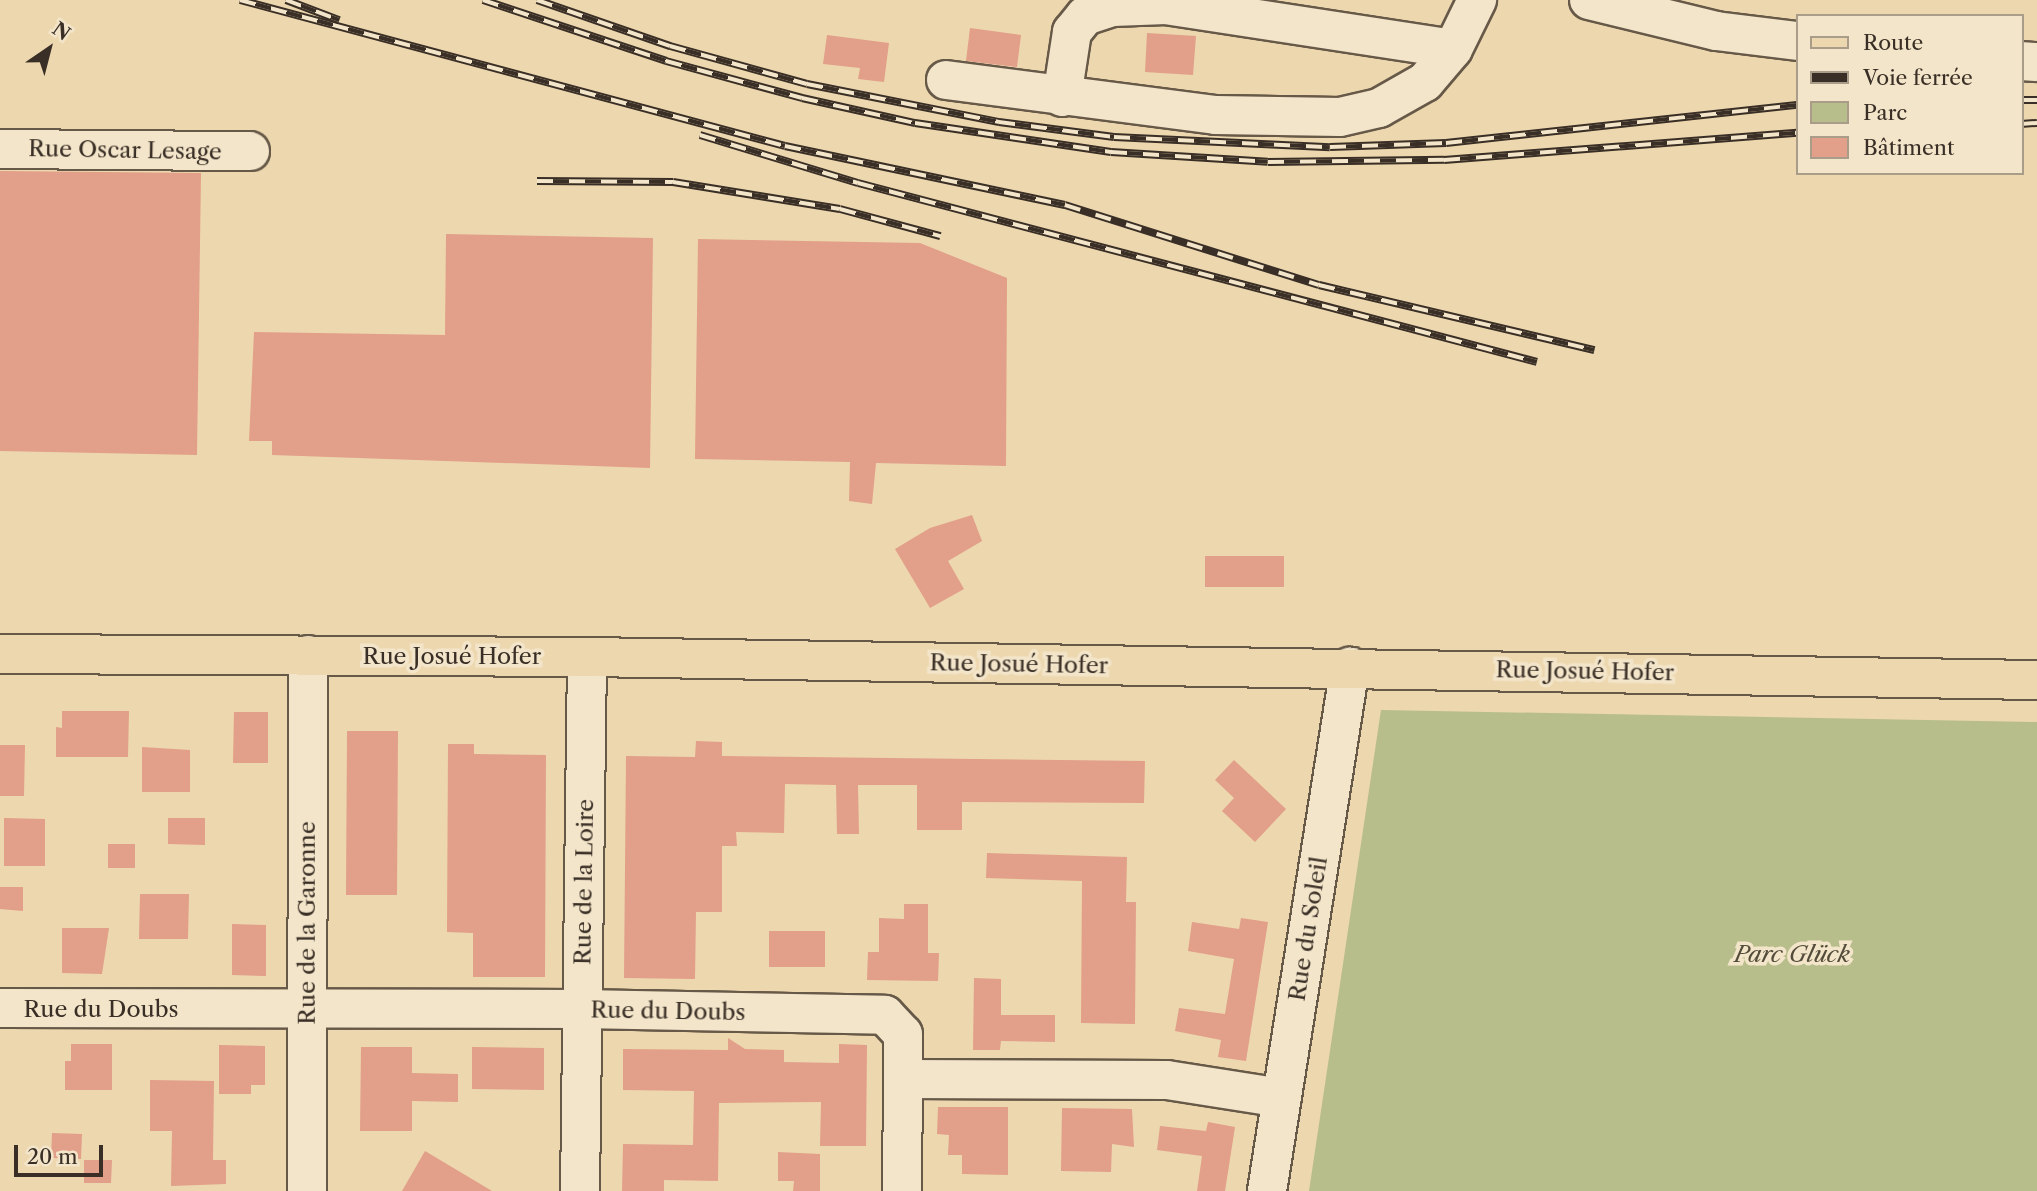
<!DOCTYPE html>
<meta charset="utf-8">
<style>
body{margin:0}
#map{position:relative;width:2037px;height:1191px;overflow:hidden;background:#edd7ae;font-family:"Libre Caslon Text",serif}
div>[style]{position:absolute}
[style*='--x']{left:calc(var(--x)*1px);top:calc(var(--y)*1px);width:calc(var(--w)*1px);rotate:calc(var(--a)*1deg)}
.green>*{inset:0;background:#b7be8b}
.building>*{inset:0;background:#e29f89}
.roads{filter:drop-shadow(2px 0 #675948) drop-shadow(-2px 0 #675948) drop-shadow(0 2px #675948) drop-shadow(0 -2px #675948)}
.minor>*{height:38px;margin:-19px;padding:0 19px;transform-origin:19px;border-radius:19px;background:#f3e5ca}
.major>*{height:38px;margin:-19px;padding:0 19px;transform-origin:19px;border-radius:19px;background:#edd7ae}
.rail>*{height:8px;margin-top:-4px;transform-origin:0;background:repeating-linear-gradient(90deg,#f3e5ca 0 16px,#3a2f26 0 32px);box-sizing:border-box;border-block:2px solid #3a2f26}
span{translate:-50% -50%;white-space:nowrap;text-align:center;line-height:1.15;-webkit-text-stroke:7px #f3e5ca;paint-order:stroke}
.street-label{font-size:23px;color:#3a2f26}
.park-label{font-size:23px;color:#534c3a;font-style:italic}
.legend{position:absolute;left:1796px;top:14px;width:228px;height:161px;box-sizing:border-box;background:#f3e5ca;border:2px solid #a99c88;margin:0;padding:9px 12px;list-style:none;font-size:21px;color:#3a2f26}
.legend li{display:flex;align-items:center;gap:14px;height:35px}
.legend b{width:35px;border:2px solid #a99c88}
.north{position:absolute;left:14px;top:14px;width:70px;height:70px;-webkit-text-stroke:5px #f3e5ca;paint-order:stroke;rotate:35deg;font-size:19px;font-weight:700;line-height:28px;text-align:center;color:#3a2f26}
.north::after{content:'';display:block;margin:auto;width:24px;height:32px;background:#3a2f26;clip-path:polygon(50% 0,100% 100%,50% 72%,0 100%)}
.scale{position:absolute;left:14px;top:1145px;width:89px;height:32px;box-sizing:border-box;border:4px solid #3a2f26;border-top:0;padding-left:9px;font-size:21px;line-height:24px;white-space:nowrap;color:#3a2f26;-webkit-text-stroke:5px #f3e5ca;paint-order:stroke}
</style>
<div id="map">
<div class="green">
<div style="clip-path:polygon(1381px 710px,2037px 722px,2037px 1191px,1309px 1191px)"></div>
</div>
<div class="building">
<div style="clip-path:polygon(970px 28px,1021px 35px,1017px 67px,966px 61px)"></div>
<div style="clip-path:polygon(1147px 33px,1196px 36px,1193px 75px,1145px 72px)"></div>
<div style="clip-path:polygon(827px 35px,889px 43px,884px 82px,858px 79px,860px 68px,823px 64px)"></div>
<div style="clip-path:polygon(0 171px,201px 173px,197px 455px,0 451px)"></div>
<div style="clip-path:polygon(446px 234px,653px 238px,650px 468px,272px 455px,272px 441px,249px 441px,254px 332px,445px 335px)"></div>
<div style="clip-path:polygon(698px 239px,920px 243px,1007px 278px,1006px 466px,876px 463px,872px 504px,849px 501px,850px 462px,695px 459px)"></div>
<div style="clip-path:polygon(972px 515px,982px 541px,948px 561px,964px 589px,930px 608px,895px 549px,930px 528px)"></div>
<div style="clip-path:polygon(1205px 556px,1284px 556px,1284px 587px,1205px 587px)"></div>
<div style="clip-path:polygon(62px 711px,129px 711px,128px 757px,56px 757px,56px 727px,62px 728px)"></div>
<div style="clip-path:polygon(234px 712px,268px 712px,268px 763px,233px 763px)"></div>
<div style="clip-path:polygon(347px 731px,398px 731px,397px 895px,346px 895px)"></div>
<div style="clip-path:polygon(696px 741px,722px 742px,722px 756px,1145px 761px,1144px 803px,962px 802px,962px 830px,917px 830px,917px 785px,858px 785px,859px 834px,837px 834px,836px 785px,785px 784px,784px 833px,736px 832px,737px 846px,722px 846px,722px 912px,696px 912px,695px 979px,624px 978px,626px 756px,695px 757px)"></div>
<div style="clip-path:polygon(448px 744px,474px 744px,474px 754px,546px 755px,545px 977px,473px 977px,473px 933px,447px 932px)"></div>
<div style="clip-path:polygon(0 745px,25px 745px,24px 796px,0 796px)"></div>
<div style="clip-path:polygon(142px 747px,190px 750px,190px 792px,142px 792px)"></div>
<div style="clip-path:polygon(1234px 760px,1286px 809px,1255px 842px,1222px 811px,1234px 798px,1215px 780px)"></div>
<div style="clip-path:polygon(4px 818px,45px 819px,45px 866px,4px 866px)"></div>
<div style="clip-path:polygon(168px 818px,205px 818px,205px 845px,168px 844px)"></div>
<div style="clip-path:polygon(108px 844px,135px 844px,135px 868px,108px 868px)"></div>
<div style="clip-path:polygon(987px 853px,1127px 857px,1126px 902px,1136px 902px,1135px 1024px,1081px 1023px,1082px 881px,986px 878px)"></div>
<div style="clip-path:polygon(0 887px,23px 887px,23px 911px,0 909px)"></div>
<div style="clip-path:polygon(140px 894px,189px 894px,188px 939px,139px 939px)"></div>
<div style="clip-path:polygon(904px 904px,928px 904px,928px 953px,939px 953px,938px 981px,867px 980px,868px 952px,879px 952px,879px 918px,904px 919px)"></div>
<div style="clip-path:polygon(1241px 918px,1268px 922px,1246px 1061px,1218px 1057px,1221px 1040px,1175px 1031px,1179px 1008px,1225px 1014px,1234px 959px,1188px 951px,1192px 922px,1239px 929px)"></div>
<div style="clip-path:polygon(232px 924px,266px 925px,266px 976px,232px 975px)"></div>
<div style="clip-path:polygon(62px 928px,109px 928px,102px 974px,62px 973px)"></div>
<div style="clip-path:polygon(769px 931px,825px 931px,825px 967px,769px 967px)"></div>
<div style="clip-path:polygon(974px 978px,1001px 979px,1001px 1015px,1055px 1015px,1055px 1042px,1001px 1041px,1000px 1050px,973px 1050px)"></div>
<div style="clip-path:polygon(728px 1038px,745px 1049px,784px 1050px,784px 1062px,839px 1063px,839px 1044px,867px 1045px,866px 1146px,820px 1146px,821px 1102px,719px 1103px,718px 1181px,664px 1180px,664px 1191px,622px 1191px,623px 1144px,693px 1145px,694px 1091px,623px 1090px,623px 1049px,728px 1050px)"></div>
<div style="clip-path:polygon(71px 1044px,112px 1044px,112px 1090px,65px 1090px,65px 1061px,71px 1061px)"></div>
<div style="clip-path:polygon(219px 1045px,265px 1046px,265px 1085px,251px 1085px,251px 1094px,219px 1094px)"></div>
<div style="clip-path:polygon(361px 1047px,412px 1047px,412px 1073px,458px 1074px,458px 1102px,412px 1101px,412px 1131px,360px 1131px)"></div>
<div style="clip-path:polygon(472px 1047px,544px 1048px,544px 1090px,472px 1089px)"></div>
<div style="clip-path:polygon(150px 1080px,214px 1081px,213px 1160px,226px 1160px,226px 1184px,171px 1186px,172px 1131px,150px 1131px)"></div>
<div style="clip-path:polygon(938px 1107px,1008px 1107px,1008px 1175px,962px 1174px,962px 1155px,948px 1155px,949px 1135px,937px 1134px)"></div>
<div style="clip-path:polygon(1062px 1108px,1132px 1109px,1134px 1147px,1112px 1144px,1111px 1172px,1061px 1171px)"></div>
<div style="clip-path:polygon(1208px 1122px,1235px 1127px,1225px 1191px,1197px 1191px,1202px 1156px,1157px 1150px,1160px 1126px,1206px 1131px)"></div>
<div style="clip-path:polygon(52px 1133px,82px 1134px,81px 1159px,51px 1158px)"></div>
<div style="clip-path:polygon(425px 1151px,492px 1191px,402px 1191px)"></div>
<div style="clip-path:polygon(778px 1152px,820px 1154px,820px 1191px,793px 1191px,794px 1181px,778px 1181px)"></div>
<div style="clip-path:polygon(84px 1160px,112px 1160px,111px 1183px,84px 1183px)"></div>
</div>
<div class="roads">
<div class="minor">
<div style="--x:1589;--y:0;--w:131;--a:13.7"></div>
<div style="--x:1716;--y:31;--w:82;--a:7"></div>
<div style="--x:2021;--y:61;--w:16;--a:4"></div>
<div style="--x:946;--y:80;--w:272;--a:7.4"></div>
<div style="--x:1216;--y:115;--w:124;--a:0.9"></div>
<div style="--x:1340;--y:117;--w:40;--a:-13"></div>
<div style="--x:1379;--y:108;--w:53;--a:-29.5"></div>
<div style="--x:1425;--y:82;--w:43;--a:-49.7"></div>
<div style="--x:1453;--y:49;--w:55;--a:-63.9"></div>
<div style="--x:1062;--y:97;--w:66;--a:-81.3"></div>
<div style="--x:1072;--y:32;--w:21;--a:-51"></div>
<div style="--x:1085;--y:16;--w:29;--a:-18"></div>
<div style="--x:1113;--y:7;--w:53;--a:-2.2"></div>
<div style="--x:1166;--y:5;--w:290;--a:8.7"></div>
<div style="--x:0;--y:149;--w:250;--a:0.5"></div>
<div style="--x:0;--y:1008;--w:581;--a:0.1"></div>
<div style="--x:581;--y:1009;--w:304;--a:1.1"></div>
<div style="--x:885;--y:1015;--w:26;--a:47"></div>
<div style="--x:903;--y:1034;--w:45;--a:90"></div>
<div style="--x:903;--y:1079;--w:264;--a:0.2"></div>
<div style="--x:1167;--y:1080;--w:116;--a:8.9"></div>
<div style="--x:307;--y:1191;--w:536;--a:-89.89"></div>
<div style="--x:580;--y:1191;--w:534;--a:-89.25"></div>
<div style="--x:902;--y:1191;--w:112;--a:-89.5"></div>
<div style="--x:1267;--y:1191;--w:531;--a:-81"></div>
</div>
<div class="major">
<div style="--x:0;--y:654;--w:587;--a:0.29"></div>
<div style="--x:587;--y:657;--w:1450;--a:0.91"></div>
</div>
</div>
<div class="rail">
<div style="--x:240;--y:0;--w:564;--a:15"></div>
<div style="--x:785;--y:146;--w:286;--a:11.9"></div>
<div style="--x:1065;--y:205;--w:266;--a:17.5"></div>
<div style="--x:1319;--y:285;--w:283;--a:13.3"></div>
<div style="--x:286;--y:0;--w:57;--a:20.7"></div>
<div style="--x:483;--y:0;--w:193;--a:18.4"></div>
<div style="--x:666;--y:61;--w:141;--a:15.2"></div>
<div style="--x:802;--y:98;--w:116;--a:12.5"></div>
<div style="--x:915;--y:123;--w:198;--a:8.4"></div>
<div style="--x:1111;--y:152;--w:157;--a:3.6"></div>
<div style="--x:1268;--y:162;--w:176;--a:-0.7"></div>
<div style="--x:1444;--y:160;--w:354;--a:-4.4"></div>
<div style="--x:537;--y:0;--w:141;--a:19.1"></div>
<div style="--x:670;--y:46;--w:142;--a:15.5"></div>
<div style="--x:807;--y:84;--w:196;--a:11.2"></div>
<div style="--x:999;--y:122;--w:116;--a:7.4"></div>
<div style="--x:1114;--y:137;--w:216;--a:2.7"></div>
<div style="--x:1330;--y:147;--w:116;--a:-2"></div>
<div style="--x:1446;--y:143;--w:353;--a:-6.2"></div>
<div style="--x:2021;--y:100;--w:16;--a:0"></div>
<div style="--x:2021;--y:124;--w:16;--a:-4"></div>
<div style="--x:700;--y:135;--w:165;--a:16.9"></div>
<div style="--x:858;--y:183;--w:702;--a:14.77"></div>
<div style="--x:537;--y:181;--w:136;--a:0.4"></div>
<div style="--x:673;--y:182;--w:169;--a:9.2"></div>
<div style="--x:840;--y:209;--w:104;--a:15.1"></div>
</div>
<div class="street-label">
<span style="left:125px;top:150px;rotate:1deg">Rue Oscar Lesage</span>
<span style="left:452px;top:656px">Rue Josué Hofer</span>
<span style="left:1019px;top:664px;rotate:1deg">Rue Josué Hofer</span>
<span style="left:1585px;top:671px;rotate:1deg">Rue Josué Hofer</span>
<span style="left:584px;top:882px;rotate:-89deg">Rue de la Loire</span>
<span style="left:307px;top:923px;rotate:-90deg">Rue de la Garonne</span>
<span style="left:1308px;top:929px;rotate:-81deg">Rue du Soleil</span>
<span style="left:101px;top:1009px">Rue du Doubs</span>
<span style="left:668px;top:1011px;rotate:1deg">Rue du Doubs</span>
</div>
<div class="park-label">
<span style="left:1792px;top:954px">Parc Glück</span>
</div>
<ul class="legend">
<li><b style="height:9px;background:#edd7ae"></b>Route</li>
<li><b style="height:9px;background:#3a2f26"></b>Voie ferrée</li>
<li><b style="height:19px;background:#b7be8b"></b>Parc</li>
<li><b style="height:19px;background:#e29f89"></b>Bâtiment</li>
</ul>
<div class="north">N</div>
<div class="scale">20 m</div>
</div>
